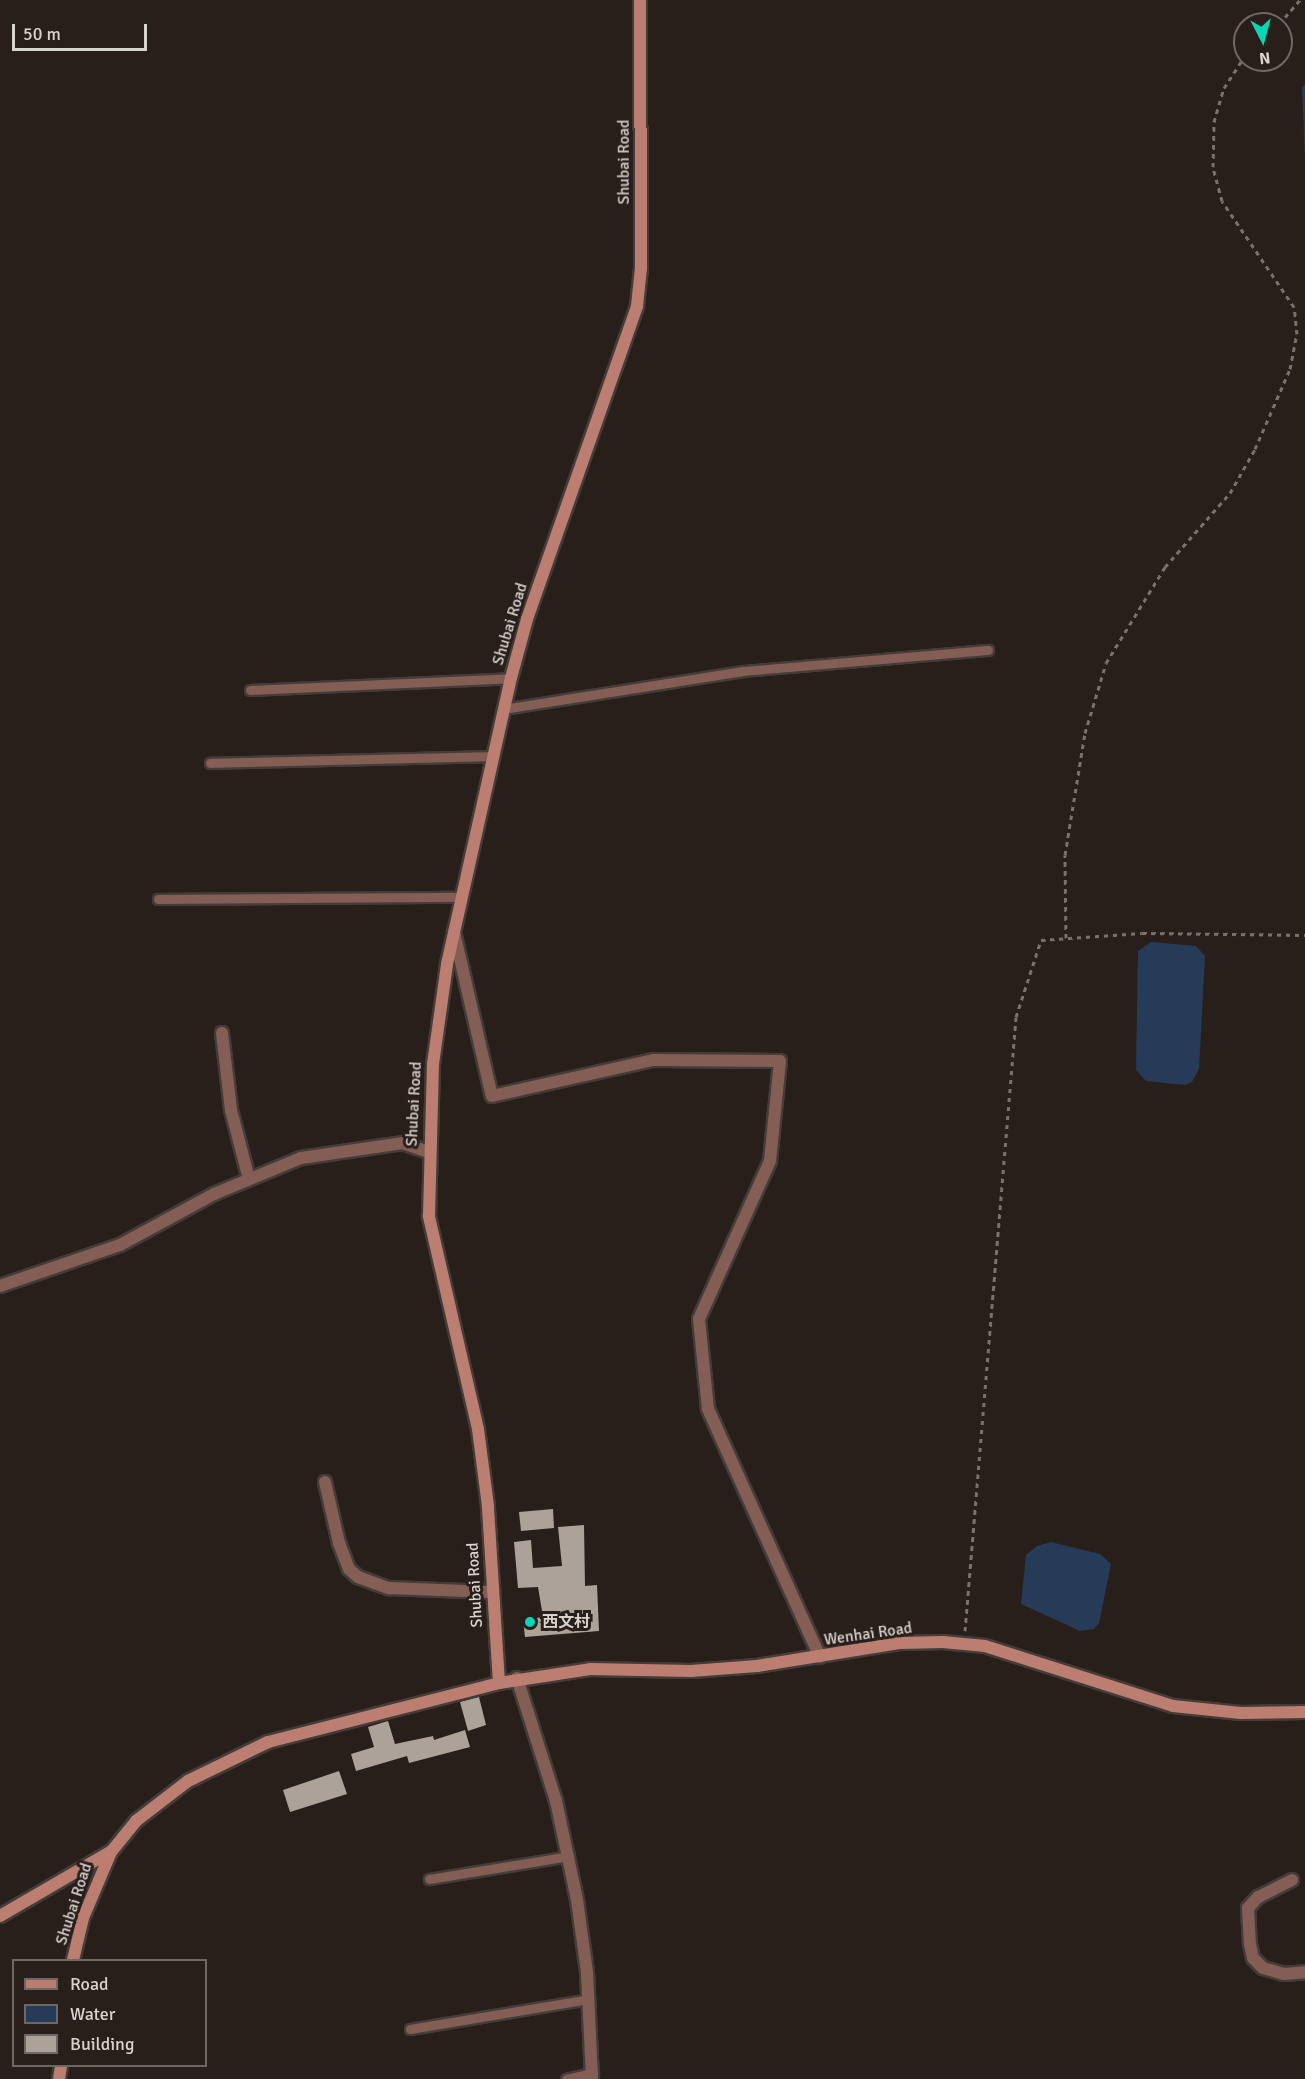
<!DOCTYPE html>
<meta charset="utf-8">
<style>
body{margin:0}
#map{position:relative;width:1305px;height:2079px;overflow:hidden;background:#281f1b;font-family:Signika,"Noto Sans SC",sans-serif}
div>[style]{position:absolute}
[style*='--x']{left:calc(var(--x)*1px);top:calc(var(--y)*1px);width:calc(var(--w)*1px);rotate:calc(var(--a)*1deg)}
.water>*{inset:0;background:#253b58}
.building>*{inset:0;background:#aca299}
.path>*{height:3px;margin-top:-1.5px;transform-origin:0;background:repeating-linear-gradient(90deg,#79716d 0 4.5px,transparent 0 9px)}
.roads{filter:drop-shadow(2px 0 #443c38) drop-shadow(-2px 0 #443c38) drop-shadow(0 2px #443c38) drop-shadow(0 -2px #443c38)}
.lane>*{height:9px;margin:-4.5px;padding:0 4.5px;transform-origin:4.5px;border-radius:4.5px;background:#845d55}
.street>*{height:12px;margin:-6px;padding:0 6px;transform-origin:6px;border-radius:6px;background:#845d55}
.secondary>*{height:12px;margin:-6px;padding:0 6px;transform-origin:6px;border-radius:6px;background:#bd7e72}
.dots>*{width:16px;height:16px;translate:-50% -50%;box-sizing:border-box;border:3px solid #281f1b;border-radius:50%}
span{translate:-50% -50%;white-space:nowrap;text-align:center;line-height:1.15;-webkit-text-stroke:6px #281f1b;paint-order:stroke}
.street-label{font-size:16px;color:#d9d3cf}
.poi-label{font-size:16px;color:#d9d3cf;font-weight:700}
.left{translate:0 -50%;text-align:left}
.legend{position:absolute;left:12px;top:1959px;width:195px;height:108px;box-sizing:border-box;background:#281f1b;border:2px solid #6f6763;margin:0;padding:8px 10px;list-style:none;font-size:18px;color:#d9d3cf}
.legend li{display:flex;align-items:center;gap:12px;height:30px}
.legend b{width:30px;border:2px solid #6f6763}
.north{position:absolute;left:1233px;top:12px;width:60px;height:60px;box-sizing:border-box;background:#281f1b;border:2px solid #6f6763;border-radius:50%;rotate:174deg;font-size:16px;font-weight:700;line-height:24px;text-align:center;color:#d9d3cf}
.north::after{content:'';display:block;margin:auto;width:21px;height:27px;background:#0ad5b5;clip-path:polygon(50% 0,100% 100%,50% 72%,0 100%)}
.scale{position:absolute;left:12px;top:24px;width:135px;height:27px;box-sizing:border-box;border:3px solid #d9d3cf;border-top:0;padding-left:8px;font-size:18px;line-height:21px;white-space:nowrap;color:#d9d3cf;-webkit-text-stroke:4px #281f1b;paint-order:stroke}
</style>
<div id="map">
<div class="water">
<div style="clip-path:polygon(1305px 84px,1305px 160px,1302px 88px)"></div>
<div style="clip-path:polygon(1151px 942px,1196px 946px,1205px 956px,1199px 1069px,1192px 1082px,1185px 1085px,1146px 1081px,1136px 1070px,1138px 951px)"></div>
<div style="clip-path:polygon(1051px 1542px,1100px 1554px,1111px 1564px,1099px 1623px,1094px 1629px,1080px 1631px,1021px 1604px,1026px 1555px,1037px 1546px)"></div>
</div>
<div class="building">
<div style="clip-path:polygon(553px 1509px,554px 1528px,521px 1531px,519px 1512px)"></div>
<div style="clip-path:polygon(584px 1525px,585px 1586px,597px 1585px,599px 1631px,525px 1637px,523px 1620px,543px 1617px,538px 1587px,518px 1588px,514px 1542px,531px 1540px,533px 1568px,562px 1566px,558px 1527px)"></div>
<div style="clip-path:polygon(479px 1697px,486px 1725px,468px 1731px,460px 1702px)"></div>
<div style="clip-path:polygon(388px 1721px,395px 1744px,433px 1736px,434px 1740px,465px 1730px,470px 1747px,409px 1763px,407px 1756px,356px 1771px,351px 1754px,374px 1747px,368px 1727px)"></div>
<div style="clip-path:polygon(339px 1771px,347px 1794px,290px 1812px,283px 1790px)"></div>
</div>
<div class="path">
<div style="--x:1279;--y:24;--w:32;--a:-49"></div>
<div style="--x:1066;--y:938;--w:83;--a:-90.7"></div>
<div style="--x:1065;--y:855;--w:124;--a:-80.7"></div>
<div style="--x:1085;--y:733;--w:73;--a:-73.3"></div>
<div style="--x:1106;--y:663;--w:113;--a:-58.4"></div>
<div style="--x:1165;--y:567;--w:98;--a:-48.7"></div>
<div style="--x:1230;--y:493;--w:51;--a:-60.4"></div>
<div style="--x:1255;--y:449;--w:87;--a:-66.4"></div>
<div style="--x:1290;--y:369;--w:36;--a:-79"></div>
<div style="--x:1297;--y:334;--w:27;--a:-96"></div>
<div style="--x:1294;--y:307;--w:128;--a:-124.2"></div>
<div style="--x:1222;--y:201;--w:35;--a:-105"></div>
<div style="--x:1213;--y:167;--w:45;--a:-88.7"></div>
<div style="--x:1214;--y:122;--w:35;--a:-74"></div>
<div style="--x:1224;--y:88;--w:38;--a:-57"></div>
<div style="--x:965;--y:1631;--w:616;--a:-85.25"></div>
<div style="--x:1016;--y:1017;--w:81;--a:-72"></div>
<div style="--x:1041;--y:940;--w:101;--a:-4"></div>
<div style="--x:1142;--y:933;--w:163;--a:0.7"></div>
</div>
<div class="roads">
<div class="lane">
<div style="--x:250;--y:690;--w:261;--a:-2.6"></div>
<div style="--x:503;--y:709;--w:243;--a:-9"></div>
<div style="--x:743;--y:671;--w:246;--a:-4.9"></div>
<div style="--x:210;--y:763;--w:281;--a:-1.4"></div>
<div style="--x:158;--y:899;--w:303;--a:-0.4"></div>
<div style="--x:429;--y:1879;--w:142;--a:-9.3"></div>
<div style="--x:410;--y:2029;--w:181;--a:-9.5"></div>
<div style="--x:566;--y:2079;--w:28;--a:-13"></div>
</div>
<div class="street">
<div style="--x:454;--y:932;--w:168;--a:77"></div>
<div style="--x:492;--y:1096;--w:165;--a:-12.6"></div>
<div style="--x:653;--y:1060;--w:127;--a:0.5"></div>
<div style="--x:780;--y:1061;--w:100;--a:95.7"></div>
<div style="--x:770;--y:1161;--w:173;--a:114.2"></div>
<div style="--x:699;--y:1319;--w:90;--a:84.3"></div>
<div style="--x:708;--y:1409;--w:272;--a:65.7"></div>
<div style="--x:222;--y:1033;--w:78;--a:83.3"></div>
<div style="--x:231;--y:1110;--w:71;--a:75.4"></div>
<div style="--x:0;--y:1286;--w:127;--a:-18.9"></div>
<div style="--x:120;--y:1245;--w:107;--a:-28.5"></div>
<div style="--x:214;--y:1194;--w:94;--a:-22.5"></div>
<div style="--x:301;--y:1158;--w:103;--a:-8.4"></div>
<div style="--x:403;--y:1143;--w:27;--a:20"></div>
<div style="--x:325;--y:1482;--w:63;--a:77.1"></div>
<div style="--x:339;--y:1543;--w:28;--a:69"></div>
<div style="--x:349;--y:1569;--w:12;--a:42"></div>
<div style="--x:358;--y:1577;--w:33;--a:20"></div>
<div style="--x:389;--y:1588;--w:101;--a:2.3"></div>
<div style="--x:517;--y:1678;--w:129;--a:72.4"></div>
<div style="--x:556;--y:1801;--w:101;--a:78"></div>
<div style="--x:577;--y:1900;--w:73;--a:82.1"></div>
<div style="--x:587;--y:1972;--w:107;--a:87.3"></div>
<div style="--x:1292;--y:1880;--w:38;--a:153"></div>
<div style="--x:1258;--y:1897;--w:15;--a:132"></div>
<div style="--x:1248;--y:1908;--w:36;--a:87"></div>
<div style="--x:1250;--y:1944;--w:14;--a:78"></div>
<div style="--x:1253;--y:1958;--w:14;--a:45"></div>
<div style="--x:1263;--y:1968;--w:22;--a:16"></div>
<div style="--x:1284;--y:1974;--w:21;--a:-5"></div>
</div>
<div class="secondary">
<div style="--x:499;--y:1683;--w:92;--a:-8.7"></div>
<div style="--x:590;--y:1669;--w:101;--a:1.1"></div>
<div style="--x:691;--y:1671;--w:66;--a:-4.3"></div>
<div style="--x:757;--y:1666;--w:144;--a:-9.2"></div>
<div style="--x:899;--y:1643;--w:44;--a:-1.3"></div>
<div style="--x:943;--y:1642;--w:42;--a:5.4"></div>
<div style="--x:985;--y:1646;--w:197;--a:17.7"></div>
<div style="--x:1173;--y:1706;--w:68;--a:5.9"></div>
<div style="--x:1241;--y:1713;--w:64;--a:-0.9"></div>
<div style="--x:0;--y:1916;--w:127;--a:-30.2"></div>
<div style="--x:73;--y:1960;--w:43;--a:-76.6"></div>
<div style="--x:83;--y:1918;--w:72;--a:-67"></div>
<div style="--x:111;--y:1852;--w:40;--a:-51"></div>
<div style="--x:136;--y:1821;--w:66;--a:-37.6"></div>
<div style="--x:188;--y:1781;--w:89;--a:-26"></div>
<div style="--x:268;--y:1742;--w:238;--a:-14.3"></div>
<div style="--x:499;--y:1683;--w:177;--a:-93.6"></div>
<div style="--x:488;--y:1506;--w:78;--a:-97.4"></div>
<div style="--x:478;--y:1429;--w:219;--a:-103"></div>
<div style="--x:429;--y:1216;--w:152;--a:-88.5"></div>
<div style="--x:433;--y:1064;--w:101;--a:-82"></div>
<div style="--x:447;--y:964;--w:293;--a:-77.4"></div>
<div style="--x:511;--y:678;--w:61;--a:-74.8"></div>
<div style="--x:527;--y:619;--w:332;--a:-70.6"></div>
<div style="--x:637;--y:306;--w:38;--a:-84"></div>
<div style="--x:641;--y:268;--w:268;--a:-90.2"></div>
<div style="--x:59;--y:2079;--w:13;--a:-81"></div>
</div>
</div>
<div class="dots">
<div style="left:530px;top:1622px;background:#0ad5b5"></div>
</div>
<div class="street-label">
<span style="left:624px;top:162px;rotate:-90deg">Shubai Road</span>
<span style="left:510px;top:624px;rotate:-73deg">Shubai Road</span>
<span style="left:414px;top:1104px;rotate:-87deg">Shubai Road</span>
<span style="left:475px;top:1585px;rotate:-93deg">Shubai Road</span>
<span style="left:868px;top:1634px;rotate:-8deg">Wenhai Road</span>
<span style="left:74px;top:1904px;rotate:-72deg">Shubai Road</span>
</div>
<div class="poi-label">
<span class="left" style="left:542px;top:1622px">西文村</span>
</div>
<ul class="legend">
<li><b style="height:8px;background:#bd7e72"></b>Road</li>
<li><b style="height:16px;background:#253b58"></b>Water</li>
<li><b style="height:16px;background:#aca299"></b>Building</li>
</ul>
<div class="north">N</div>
<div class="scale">50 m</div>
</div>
